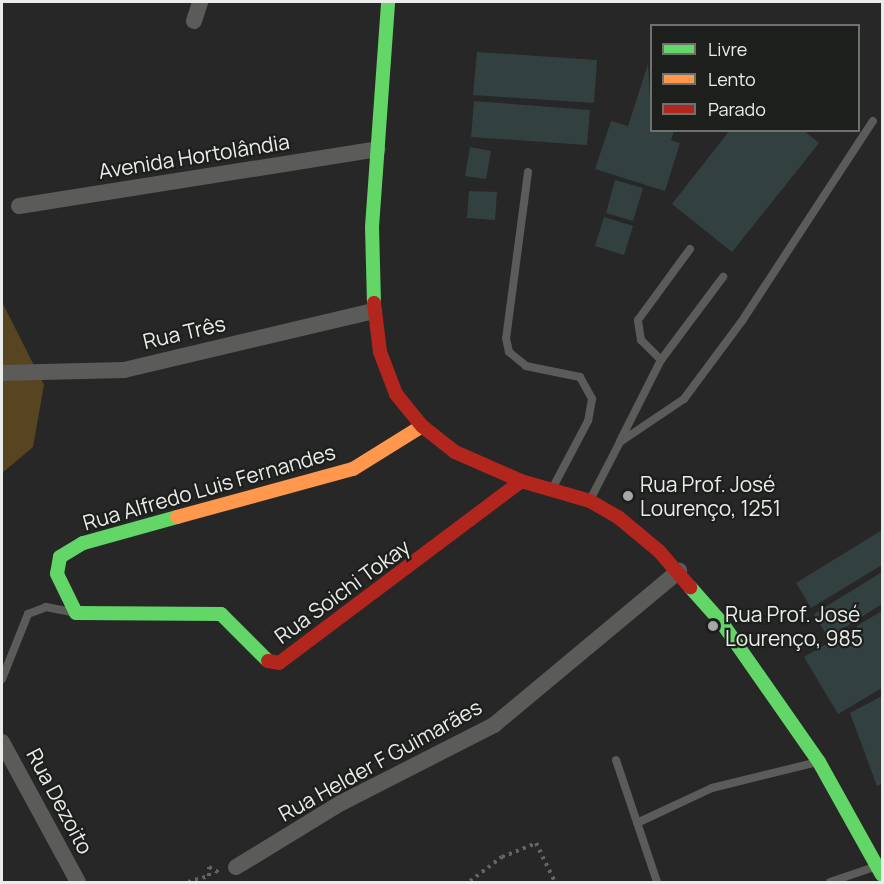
<!DOCTYPE html>
<meta charset="utf-8">
<style>
body{margin:0}
#map{position:relative;width:884px;height:884px;overflow:hidden;background:#272727;font-family:Manrope,sans-serif}
div>[style]{position:absolute}
[style*='--x']{left:calc(var(--x)*1px);top:calc(var(--y)*1px);width:calc(var(--w)*1px);rotate:calc(var(--a)*1deg)}
.green>*{inset:0;background:#574421}
.building>*{inset:0;background:#324140}
.path>*{height:4px;margin-top:-2px;transform-origin:0;background:repeating-linear-gradient(90deg,#636463 0 3px,transparent 0 7.5px)}
.lane>*{height:8px;margin:-4px;padding:0 4px;transform-origin:4px;border-radius:4px;background:#5b5b5a}
.street>*{height:16px;margin:-8px;padding:0 8px;transform-origin:8px;border-radius:8px;background:#5b5b5a}
.fast>*{height:14px;margin:-7px;padding:0 7px;transform-origin:7px;border-radius:7px;background:#63d668}
.slow>*{height:14px;margin:-7px;padding:0 7px;transform-origin:7px;border-radius:7px;background:#ff974d}
.jam>*{height:14px;margin:-7px;padding:0 7px;transform-origin:7px;border-radius:7px;background:#b3261e}
.dots>*{width:16px;height:16px;translate:-50% -50%;box-sizing:border-box;border:3px solid #1d1f1d;border-radius:50%}
span{translate:-50% -50%;white-space:nowrap;text-align:center;line-height:1.15;-webkit-text-stroke:4.5px #1d1f1d;paint-order:stroke}
.street-label{font-size:21px;color:#eaecea}
.poi-label{font-size:21px;color:#eaecea}
.left{translate:0 -50%;text-align:left}
.frame{position:absolute;inset:0;border:3px solid #eaecea;pointer-events:none}
.legend{position:absolute;left:650px;top:24px;width:210px;height:108px;box-sizing:border-box;background:#1d1f1d;border:2px solid #6f716f;margin:0;padding:8px 10px;list-style:none;font-size:18px;color:#eaecea}
.legend li{display:flex;align-items:center;gap:12px;height:30px}
.legend b{width:30px;border:2px solid #6f716f}
</style>
<div id="map">
<div class="green">
<div style="clip-path:polygon(2px 302px,44px 385px,33px 447px,2px 473px)"></div>
</div>
<div class="building">
<div style="clip-path:polygon(477px 52px,597px 60px,594px 103px,473px 95px)"></div>
<div style="clip-path:polygon(648px 64px,652px 130px,674px 130px,671px 140px,680px 143px,665px 191px,595px 169px,611px 121px,628px 126px)"></div>
<div style="clip-path:polygon(474px 101px,590px 110px,587px 145px,471px 137px)"></div>
<div style="clip-path:polygon(730px 130px,803px 130px,819px 143px,732px 252px,672px 204px)"></div>
<div style="clip-path:polygon(470px 147px,491px 151px,486px 179px,465px 176px)"></div>
<div style="clip-path:polygon(615px 180px,643px 188px,633px 221px,606px 213px)"></div>
<div style="clip-path:polygon(469px 191px,497px 192px,495px 220px,467px 218px)"></div>
<div style="clip-path:polygon(604px 217px,633px 226px,624px 255px,595px 246px)"></div>
<div style="clip-path:polygon(882px 530px,882px 565px,811px 608px,796px 583px)"></div>
<div style="clip-path:polygon(882px 572px,882px 604px,828px 638px,814px 614px)"></div>
<div style="clip-path:polygon(882px 611px,882px 688px,838px 714px,804px 657px)"></div>
<div style="clip-path:polygon(882px 696px,882px 784px,877px 786px,850px 713px)"></div>
</div>
<div class="path">
<div style="--x:470;--y:881;--w:40;--a:-37"></div>
<div style="--x:502;--y:857;--w:37;--a:-22"></div>
<div style="--x:536;--y:843;--w:43;--a:64"></div>
<div style="--x:188;--y:882;--w:22;--a:-16"></div>
<div style="--x:209;--y:876;--w:9;--a:-90"></div>
<div style="--x:209;--y:867;--w:14;--a:30"></div>
</div>
<div class="lane">
<div style="--x:528;--y:172;--w:167;--a:97.5"></div>
<div style="--x:506;--y:338;--w:14;--a:78"></div>
<div style="--x:509;--y:352;--w:22;--a:39"></div>
<div style="--x:526;--y:366;--w:55;--a:11.5"></div>
<div style="--x:580;--y:377;--w:25;--a:61"></div>
<div style="--x:592;--y:399;--w:22;--a:100"></div>
<div style="--x:588;--y:421;--w:75;--a:117.9"></div>
<div style="--x:661;--y:360;--w:28;--a:-135"></div>
<div style="--x:641;--y:340;--w:20;--a:-99"></div>
<div style="--x:638;--y:320;--w:88;--a:-53.8"></div>
<div style="--x:620;--y:441;--w:91;--a:-63.2"></div>
<div style="--x:661;--y:360;--w:104;--a:-53.2"></div>
<div style="--x:590;--y:500;--w:65;--a:-62.7"></div>
<div style="--x:620;--y:442;--w:77;--a:-33.9"></div>
<div style="--x:684;--y:399;--w:97;--a:-53.4"></div>
<div style="--x:742;--y:321;--w:239;--a:-56.8"></div>
<div style="--x:2;--y:679;--w:70;--a:-68.2"></div>
<div style="--x:28;--y:614;--w:19;--a:-21"></div>
<div style="--x:46;--y:607;--w:26;--a:11"></div>
<div style="--x:616;--y:760;--w:129;--a:71.4"></div>
<div style="--x:637;--y:823;--w:83;--a:-25"></div>
<div style="--x:712;--y:788;--w:105;--a:-13.8"></div>
<div style="--x:830;--y:882;--w:46;--a:-18.8"></div>
</div>
<div class="street">
<div style="--x:194;--y:21;--w:20;--a:-72"></div>
<div style="--x:19;--y:206;--w:363;--a:-9"></div>
<div style="--x:2;--y:373;--w:122;--a:-1.4"></div>
<div style="--x:124;--y:370;--w:257;--a:-13.3"></div>
<div style="--x:2;--y:742;--w:159;--a:61.5"></div>
<div style="--x:236;--y:867;--w:123;--a:-31.4"></div>
<div style="--x:341;--y:803;--w:172;--a:-27"></div>
<div style="--x:494;--y:725;--w:241;--a:-39.8"></div>
</div>
<div class="fast">
<div style="--x:374;--y:303;--w:76;--a:-91.5"></div>
<div style="--x:372;--y:227;--w:226;--a:-85.9"></div>
<div style="--x:177;--y:517;--w:98;--a:164.5"></div>
<div style="--x:83;--y:543;--w:27;--a:149"></div>
<div style="--x:60;--y:557;--w:17;--a:100"></div>
<div style="--x:57;--y:574;--w:43;--a:64"></div>
<div style="--x:76;--y:613;--w:145;--a:0.4"></div>
<div style="--x:221;--y:614;--w:66;--a:45"></div>
<div style="--x:690;--y:587;--w:48;--a:48.4"></div>
<div style="--x:722;--y:623;--w:169;--a:55.1"></div>
<div style="--x:819;--y:762;--w:129;--a:60.9"></div>
</div>
<div class="slow">
<div style="--x:177;--y:517;--w:182;--a:-15.3"></div>
<div style="--x:353;--y:469;--w:81;--a:-31.9"></div>
</div>
<div class="jam">
<div style="--x:374;--y:303;--w:49;--a:83"></div>
<div style="--x:380;--y:352;--w:45;--a:69.1"></div>
<div style="--x:396;--y:394;--w:41;--a:50.9"></div>
<div style="--x:422;--y:426;--w:42;--a:38.2"></div>
<div style="--x:455;--y:452;--w:72;--a:23.7"></div>
<div style="--x:521;--y:481;--w:72;--a:16.2"></div>
<div style="--x:590;--y:501;--w:32;--a:30"></div>
<div style="--x:618;--y:517;--w:53;--a:39.7"></div>
<div style="--x:659;--y:551;--w:48;--a:49.3"></div>
<div style="--x:268;--y:661;--w:11;--a:10"></div>
<div style="--x:279;--y:663;--w:303;--a:-36.9"></div>
</div>
<div class="dots">
<div style="left:628px;top:496px;background:#a6a7a6"></div>
<div style="left:713px;top:626px;background:#a6a7a6"></div>
</div>
<div class="street-label">
<span style="left:194px;top:156px;rotate:-9deg">Avenida Hortolândia</span>
<span style="left:184px;top:332px;rotate:-13deg">Rua Três</span>
<span style="left:209px;top:487px;rotate:-16deg">Rua Alfredo Luis Fernandes</span>
<span style="left:342px;top:591px;rotate:-36deg">Rua Soichi Tokay</span>
<span style="left:380px;top:760px;rotate:-29deg">Rua Helder F Guimarães</span>
<span style="left:60px;top:801px;rotate:62deg">Rua Dezoito</span>
</div>
<div class="poi-label">
<span class="left" style="left:640px;top:496px">Rua Prof. José<br>Lourenço, 1251</span>
<span class="left" style="left:725px;top:626px">Rua Prof. José<br>Lourenço, 985</span>
</div>
<div class="frame"></div>
<ul class="legend">
<li><b style="height:8px;background:#63d668"></b>Livre</li>
<li><b style="height:8px;background:#ff974d"></b>Lento</li>
<li><b style="height:8px;background:#b3261e"></b>Parado</li>
</ul>
</div>
